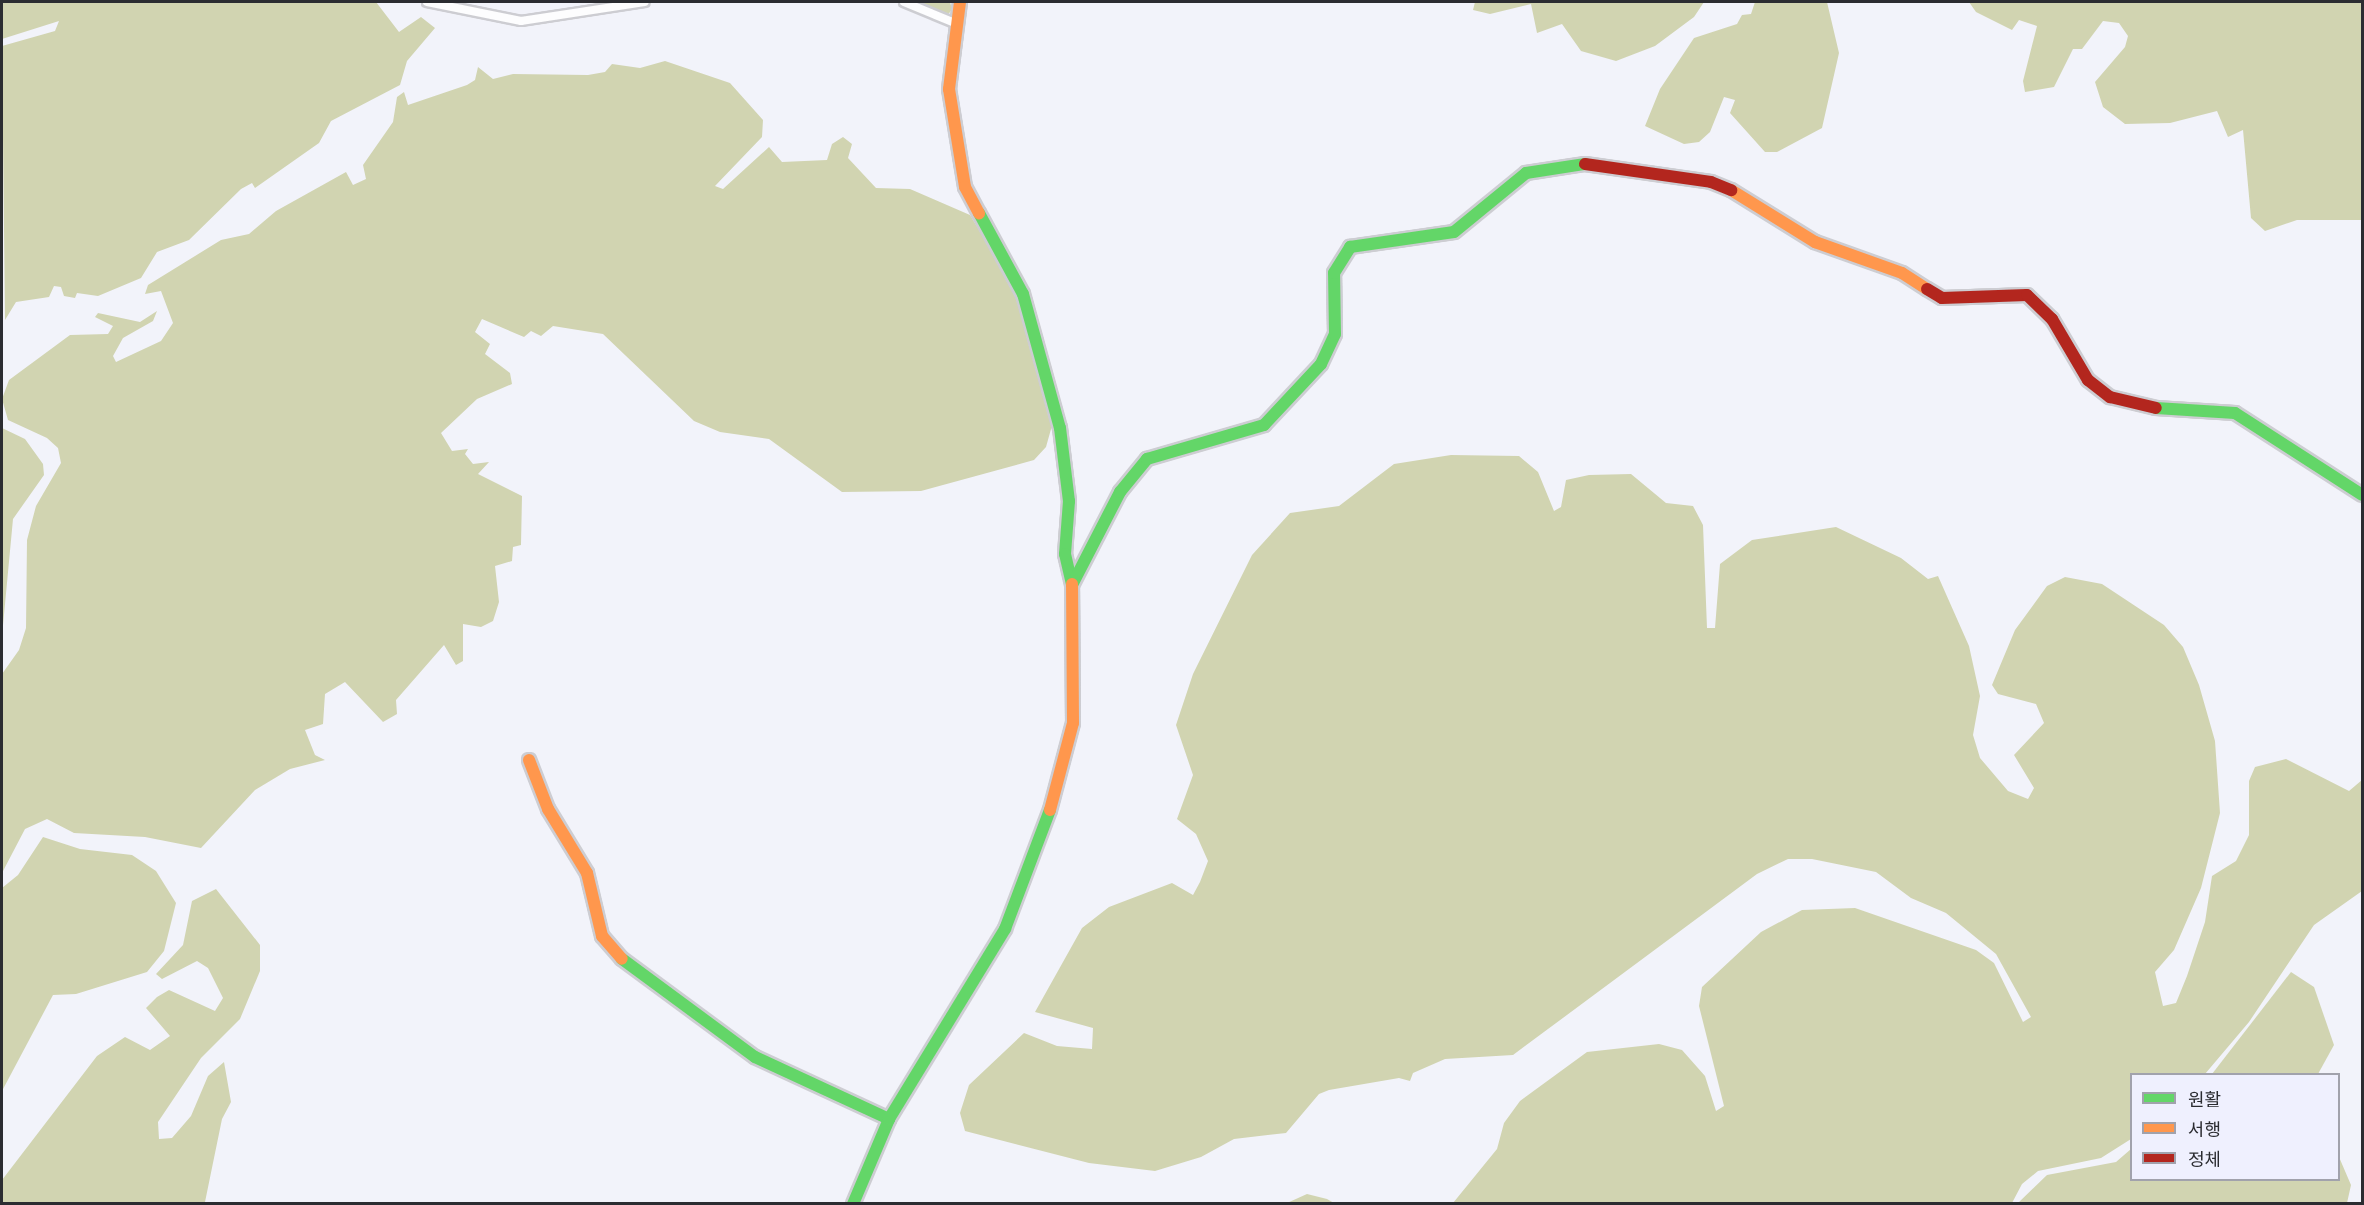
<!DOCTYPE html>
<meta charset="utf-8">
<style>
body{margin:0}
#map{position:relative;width:2364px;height:1205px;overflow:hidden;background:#f2f3fa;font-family:"Source Serif 4","Noto Sans KR",serif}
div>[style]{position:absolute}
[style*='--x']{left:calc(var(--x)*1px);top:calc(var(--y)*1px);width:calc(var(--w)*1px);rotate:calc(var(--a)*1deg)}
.forest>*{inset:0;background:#d1d4b1}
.roads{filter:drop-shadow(2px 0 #cdcdd2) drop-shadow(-2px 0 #cdcdd2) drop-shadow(0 2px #cdcdd2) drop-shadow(0 -2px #cdcdd2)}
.street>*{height:8px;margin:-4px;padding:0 4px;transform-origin:4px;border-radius:4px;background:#fdfdfe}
.fast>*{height:12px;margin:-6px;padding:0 6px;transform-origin:6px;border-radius:6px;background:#63d668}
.slow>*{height:12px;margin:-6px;padding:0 6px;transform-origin:6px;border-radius:6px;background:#ff974d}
.jam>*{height:12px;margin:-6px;padding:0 6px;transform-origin:6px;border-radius:6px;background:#b3261e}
span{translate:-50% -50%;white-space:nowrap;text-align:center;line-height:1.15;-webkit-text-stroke:6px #eff0fe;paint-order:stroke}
.frame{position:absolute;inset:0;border:3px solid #2b2c31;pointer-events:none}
.legend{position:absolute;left:2130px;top:1073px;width:210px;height:108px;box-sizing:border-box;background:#eff0fe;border:2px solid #a1a2ac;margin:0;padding:8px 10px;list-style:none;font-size:18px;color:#2b2c31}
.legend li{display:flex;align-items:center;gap:12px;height:30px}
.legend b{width:30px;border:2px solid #a1a2ac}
</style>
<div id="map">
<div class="forest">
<div style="clip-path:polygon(2px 2px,376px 2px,399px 32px,421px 17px,435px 28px,407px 61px,400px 85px,331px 121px,319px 143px,255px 188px,252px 183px,241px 189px,189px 240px,157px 252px,141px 278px,98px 296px,77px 293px,75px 298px,64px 296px,61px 287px,54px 286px,49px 297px,16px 302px,5px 320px,2px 46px,55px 31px,59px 21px,2px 39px)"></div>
<div style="clip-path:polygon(914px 2px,950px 2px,952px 9px,948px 15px,935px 14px)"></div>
<div style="clip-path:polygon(1475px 2px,1704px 2px,1694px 17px,1655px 46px,1616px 61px,1581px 51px,1562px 24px,1537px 33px,1531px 4px,1490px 14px,1473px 10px)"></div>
<div style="clip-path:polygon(1755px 2px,1827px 2px,1839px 53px,1822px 128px,1777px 152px,1765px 152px,1730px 113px,1735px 100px,1724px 97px,1710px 132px,1699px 142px,1684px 144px,1645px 126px,1660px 89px,1694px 38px,1737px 24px,1742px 15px,1751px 14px)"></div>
<div style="clip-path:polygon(1969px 2px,2362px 2px,2362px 220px,2297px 220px,2265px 231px,2251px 218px,2243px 130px,2228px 137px,2217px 111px,2170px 123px,2125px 124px,2103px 107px,2095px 82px,2125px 47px,2128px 36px,2119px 23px,2103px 21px,2082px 49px,2073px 49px,2054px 87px,2025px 92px,2023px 81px,2037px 26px,2019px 20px,2012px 30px,1976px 12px)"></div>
<div style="clip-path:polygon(665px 61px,730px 83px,763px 120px,762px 137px,715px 186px,723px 189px,769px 147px,782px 162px,827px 160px,832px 144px,843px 137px,852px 144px,848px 158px,876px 188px,910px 189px,970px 215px,1017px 292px,1053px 422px,1046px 447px,1034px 460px,921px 491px,842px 492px,769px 439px,720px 432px,694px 421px,603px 334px,553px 326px,541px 336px,531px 331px,524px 337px,482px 319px,475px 332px,490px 344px,485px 354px,510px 373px,512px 384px,477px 399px,441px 433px,452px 451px,468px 449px,465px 454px,473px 464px,489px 462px,478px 474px,522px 496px,521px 545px,513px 547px,512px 561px,495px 566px,499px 602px,493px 621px,481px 627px,463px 624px,463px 661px,456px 665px,444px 645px,396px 700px,397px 714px,383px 722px,345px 682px,325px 694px,323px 724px,305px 730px,315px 755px,325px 760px,290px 769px,255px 790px,201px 848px,145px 837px,74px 833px,47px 819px,25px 829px,2px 873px,2px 674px,19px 650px,26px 628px,27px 540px,36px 506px,61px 463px,58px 448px,47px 438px,8px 420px,2px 399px,9px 380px,70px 335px,108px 334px,113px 326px,95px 317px,98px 313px,140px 322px,157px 311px,153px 321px,123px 338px,113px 356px,116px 362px,161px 341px,173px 323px,161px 291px,145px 294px,148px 285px,221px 240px,249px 234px,276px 211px,346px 172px,353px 185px,366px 179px,363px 165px,393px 122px,397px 97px,404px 92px,408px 105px,467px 85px,475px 80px,478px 67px,493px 79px,513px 74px,588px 75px,605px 72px,612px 64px,640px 68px)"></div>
<div style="clip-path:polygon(2px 428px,25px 439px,43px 464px,44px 475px,13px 519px,2px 636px)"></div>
<div style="clip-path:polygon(1451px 455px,1519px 456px,1538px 472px,1554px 511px,1561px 507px,1566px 480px,1589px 475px,1631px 474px,1666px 503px,1693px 506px,1703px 525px,1707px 628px,1715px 628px,1720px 564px,1752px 540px,1836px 527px,1901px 558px,1928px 579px,1938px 576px,1969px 646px,1980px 696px,1973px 735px,1980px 758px,2008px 791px,2028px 799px,2034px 788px,2014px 755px,2044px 723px,2036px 704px,1998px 694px,1992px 685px,2015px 630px,2047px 586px,2065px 577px,2102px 584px,2164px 625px,2183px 647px,2199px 685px,2215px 741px,2220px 813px,2201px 888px,2174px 950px,2155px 972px,2163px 1006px,2176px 1003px,2187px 976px,2205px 922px,2212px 876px,2236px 861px,2249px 835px,2249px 781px,2255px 767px,2286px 759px,2349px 791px,2362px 780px,2362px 891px,2314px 925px,2249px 1022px,2205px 1074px,2132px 1074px,2131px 1139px,2101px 1158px,2038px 1171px,2022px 1184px,2012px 1203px,1453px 1203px,1497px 1149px,1504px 1123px,1520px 1101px,1587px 1052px,1659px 1044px,1682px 1050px,1705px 1076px,1716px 1111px,1724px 1106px,1699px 1006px,1702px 987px,1761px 932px,1802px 910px,1855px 908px,1976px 950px,1994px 963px,2023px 1022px,2031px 1017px,1996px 954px,1946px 913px,1911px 898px,1876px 872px,1812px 859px,1788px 859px,1757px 874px,1513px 1055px,1445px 1059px,1413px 1073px,1410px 1081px,1399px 1078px,1329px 1090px,1319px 1094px,1286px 1133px,1234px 1139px,1201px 1157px,1155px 1171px,1089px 1163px,965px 1131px,960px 1113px,969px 1085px,1024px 1033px,1057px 1046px,1092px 1049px,1093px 1028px,1035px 1012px,1082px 928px,1109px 907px,1172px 883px,1193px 895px,1200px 882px,1208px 861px,1196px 834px,1177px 819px,1193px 775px,1176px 725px,1193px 674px,1252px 555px,1290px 513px,1339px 506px,1394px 464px)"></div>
<div style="clip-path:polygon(43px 837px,80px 849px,132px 855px,156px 871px,176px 903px,164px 951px,147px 972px,76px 994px,53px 995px,2px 1091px,2px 888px,18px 875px)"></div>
<div style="clip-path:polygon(216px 889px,260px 945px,260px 971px,240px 1019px,201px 1058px,158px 1122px,159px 1139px,172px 1138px,191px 1116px,208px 1076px,224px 1062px,231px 1102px,222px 1119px,205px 1202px,2px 1203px,2px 1180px,97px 1056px,125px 1037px,150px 1050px,170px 1036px,146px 1008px,157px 997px,169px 990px,215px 1011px,223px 998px,208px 968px,197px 961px,162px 979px,156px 974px,183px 945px,192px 901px)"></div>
<div style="clip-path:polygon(2291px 972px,2314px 987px,2334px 1045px,2318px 1074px,2212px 1074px)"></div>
<div style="clip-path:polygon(2131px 1149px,2132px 1180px,2338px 1180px,2339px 1157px,2351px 1185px,2347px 1203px,2018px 1203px,2047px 1175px,2116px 1162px)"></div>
<div style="clip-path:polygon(1307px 1194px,1327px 1199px,1334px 1203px,1287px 1203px)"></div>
</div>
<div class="roads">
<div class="street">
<div style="--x:427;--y:2;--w:96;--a:11.4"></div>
<div style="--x:521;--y:21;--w:125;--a:-8.7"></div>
<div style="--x:904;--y:2;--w:57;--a:22.5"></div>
</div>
<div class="fast">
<div style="--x:979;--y:213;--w:92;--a:61.5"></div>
<div style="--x:1023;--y:294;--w:139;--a:74.6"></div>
<div style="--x:1060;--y:428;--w:74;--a:83"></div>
<div style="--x:1069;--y:501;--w:53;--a:94.3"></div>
<div style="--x:1065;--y:554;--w:31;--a:77"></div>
<div style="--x:2156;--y:408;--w:79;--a:3.6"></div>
<div style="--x:2235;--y:413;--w:151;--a:32.8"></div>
<div style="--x:1072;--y:585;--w:105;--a:-62.7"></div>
<div style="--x:1120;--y:492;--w:43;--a:-50.7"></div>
<div style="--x:1147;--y:459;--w:122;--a:-16.2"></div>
<div style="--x:1264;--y:425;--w:83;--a:-46.9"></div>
<div style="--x:1321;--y:364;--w:33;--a:-65"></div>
<div style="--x:1335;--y:334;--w:61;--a:-90.9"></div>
<div style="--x:1334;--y:273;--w:31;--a:-58"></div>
<div style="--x:1350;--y:247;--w:105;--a:-8.2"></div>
<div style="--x:1454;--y:232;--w:93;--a:-39.3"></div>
<div style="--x:1526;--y:173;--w:60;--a:-8.7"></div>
<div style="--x:622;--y:959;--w:165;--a:36.4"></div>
<div style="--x:755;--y:1057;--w:148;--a:24.8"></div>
<div style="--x:853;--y:1204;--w:92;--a:-67"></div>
<div style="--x:889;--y:1119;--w:223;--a:-58.6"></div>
<div style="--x:1005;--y:929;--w:127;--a:-69.3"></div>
</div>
<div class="slow">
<div style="--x:960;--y:2;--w:88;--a:97.2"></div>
<div style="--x:949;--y:89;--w:99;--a:80.7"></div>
<div style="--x:965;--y:187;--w:30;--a:62"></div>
<div style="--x:1731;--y:190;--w:99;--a:31.8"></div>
<div style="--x:1815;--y:242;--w:92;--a:19.6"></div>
<div style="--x:1902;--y:273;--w:30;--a:33"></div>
<div style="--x:529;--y:760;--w:53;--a:68.8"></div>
<div style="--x:548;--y:809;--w:75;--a:58.6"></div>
<div style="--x:587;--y:873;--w:65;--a:76.6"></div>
<div style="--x:602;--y:936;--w:30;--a:49"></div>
<div style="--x:1050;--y:810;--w:90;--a:-75.2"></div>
<div style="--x:1073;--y:723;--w:139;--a:-90.4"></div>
</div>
<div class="jam">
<div style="--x:1585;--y:164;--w:127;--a:8.1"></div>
<div style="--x:1711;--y:182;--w:22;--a:22"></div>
<div style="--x:1927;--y:289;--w:17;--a:31"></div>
<div style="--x:1942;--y:298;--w:85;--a:-2"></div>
<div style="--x:2027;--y:295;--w:35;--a:44"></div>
<div style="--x:2052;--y:319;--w:71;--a:59.5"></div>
<div style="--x:2088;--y:380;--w:28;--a:38"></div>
<div style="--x:2110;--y:397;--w:47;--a:13.4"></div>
</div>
</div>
<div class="frame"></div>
<ul class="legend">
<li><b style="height:8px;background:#63d668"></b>원활</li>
<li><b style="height:8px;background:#ff974d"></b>서행</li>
<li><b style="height:8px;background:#b3261e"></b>정체</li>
</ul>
</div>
